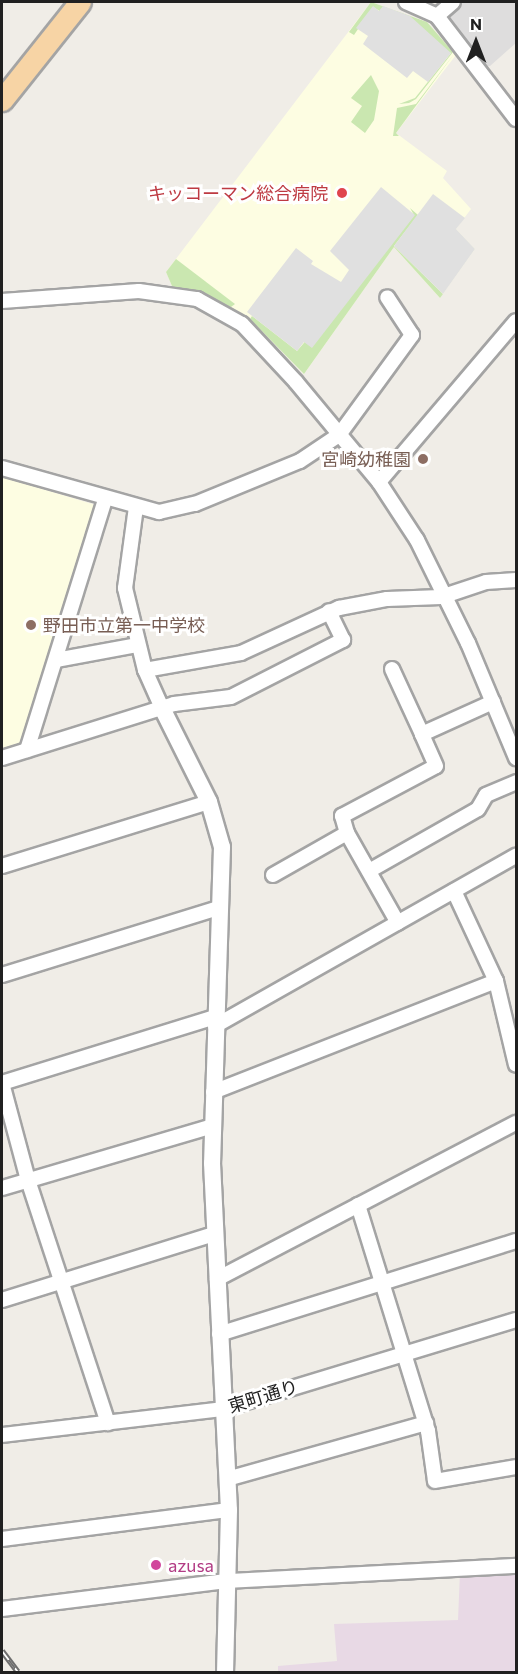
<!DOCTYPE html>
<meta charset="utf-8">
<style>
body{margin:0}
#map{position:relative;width:518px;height:1674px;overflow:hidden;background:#f0ede7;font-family:Commissioner,"Noto Sans JP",sans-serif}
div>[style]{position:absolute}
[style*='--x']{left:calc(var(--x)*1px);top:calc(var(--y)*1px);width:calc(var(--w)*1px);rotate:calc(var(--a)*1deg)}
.residential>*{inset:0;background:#dedddd}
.industrial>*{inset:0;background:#e8d9e5}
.education>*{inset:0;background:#fdfde2}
.grass>*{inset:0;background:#cae7b0}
.parking>*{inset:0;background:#e0e0e0}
.roads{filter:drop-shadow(2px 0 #a4a4a4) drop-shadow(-2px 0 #a4a4a4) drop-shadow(0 2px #a4a4a4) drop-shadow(0 -2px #a4a4a4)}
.minor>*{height:14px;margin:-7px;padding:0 7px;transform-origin:7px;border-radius:7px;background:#fff}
.tertiary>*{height:16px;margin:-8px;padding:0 8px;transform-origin:8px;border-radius:8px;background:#fff}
.primary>*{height:21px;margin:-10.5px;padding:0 10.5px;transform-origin:10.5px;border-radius:10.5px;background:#f7d4a5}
.rail>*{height:6px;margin-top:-3px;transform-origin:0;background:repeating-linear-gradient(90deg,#fff 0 11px,#6e6e6e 0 22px);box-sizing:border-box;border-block:2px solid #6e6e6e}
.dots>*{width:16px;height:16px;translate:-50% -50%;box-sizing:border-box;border:3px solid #fff;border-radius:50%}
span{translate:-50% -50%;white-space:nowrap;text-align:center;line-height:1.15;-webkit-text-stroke:6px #fff;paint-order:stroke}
.health-label{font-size:18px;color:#be3a42}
.right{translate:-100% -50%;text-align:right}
.education-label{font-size:18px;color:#785e54}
.left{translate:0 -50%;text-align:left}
.street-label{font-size:18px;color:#202020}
.hotel-label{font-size:18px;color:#b23c85}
.frame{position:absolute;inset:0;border:3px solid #202020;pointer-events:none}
.north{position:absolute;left:446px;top:12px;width:60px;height:60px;-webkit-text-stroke:4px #fff;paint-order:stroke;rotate:0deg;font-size:16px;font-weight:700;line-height:24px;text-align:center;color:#202020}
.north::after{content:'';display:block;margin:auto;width:21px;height:27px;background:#202020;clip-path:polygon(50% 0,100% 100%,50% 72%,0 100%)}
</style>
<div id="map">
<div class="residential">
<div style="clip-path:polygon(456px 2px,516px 2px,516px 43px,490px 66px,483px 67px,444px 18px)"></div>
</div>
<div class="industrial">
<div style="clip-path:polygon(516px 1568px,516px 1672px,278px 1672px,278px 1666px,337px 1661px,334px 1624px,458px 1620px,460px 1572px)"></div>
</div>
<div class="education">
<div style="clip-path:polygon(371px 2px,427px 22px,456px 55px,396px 133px,447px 171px,443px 178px,471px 209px,456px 229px,475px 249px,440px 298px,394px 247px,304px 374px,250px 319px,221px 301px,172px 286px,166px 272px)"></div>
<div style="clip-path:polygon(2px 477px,99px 506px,23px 744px,2px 749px)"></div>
</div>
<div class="grass">
<div style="clip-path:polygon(371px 2px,427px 22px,453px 52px,416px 99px,409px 103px,399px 104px,415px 98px,451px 53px,373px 7px,354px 35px,349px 32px)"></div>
<div style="clip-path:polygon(454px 54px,396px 133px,399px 136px,393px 136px,397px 108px,416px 104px)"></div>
<div style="clip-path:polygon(371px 75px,379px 91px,374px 120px,365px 133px,351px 122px,362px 106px,351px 98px)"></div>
<div style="clip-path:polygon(410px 208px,418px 215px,394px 246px,443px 294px,440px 298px,394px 247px,304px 374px,250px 319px,252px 316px,297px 351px,414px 215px)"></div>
<div style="clip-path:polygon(176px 259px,235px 304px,231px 307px,172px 286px,166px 272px)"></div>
</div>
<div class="parking">
<div style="clip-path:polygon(373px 6px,379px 11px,383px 6px,410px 16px,451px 53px,428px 82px,413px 71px,407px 78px,363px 44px,368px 36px,356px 28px)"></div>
<div style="clip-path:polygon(381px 187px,415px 215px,312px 348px,304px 342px,297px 351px,247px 312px,296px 248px,313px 261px,311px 264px,341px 282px,349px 270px,330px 251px)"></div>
<div style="clip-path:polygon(433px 194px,465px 218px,456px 229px,475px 249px,443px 294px,394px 246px)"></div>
</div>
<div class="roads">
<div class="minor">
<div style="--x:406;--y:2;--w:34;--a:24"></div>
<div style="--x:437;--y:16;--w:130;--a:52.5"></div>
<div style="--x:437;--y:16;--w:21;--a:-41"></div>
<div style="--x:2;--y:301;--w:137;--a:-4.2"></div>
<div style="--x:139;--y:291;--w:59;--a:7.9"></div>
<div style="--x:197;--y:299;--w:51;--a:29.1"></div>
<div style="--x:242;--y:324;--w:79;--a:47"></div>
<div style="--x:296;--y:382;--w:130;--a:50.3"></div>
<div style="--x:379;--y:482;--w:69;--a:56.8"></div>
<div style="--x:417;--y:540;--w:115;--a:63.7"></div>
<div style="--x:468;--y:643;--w:125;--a:67.3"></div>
<div style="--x:2;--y:468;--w:163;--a:15.7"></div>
<div style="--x:159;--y:512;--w:37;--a:-13"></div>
<div style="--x:195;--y:504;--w:113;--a:-22.3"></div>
<div style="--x:300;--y:461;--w:47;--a:-33.7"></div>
<div style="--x:339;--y:435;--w:124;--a:-53.9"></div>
<div style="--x:412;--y:335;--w:45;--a:-123.3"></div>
<div style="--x:379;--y:482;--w:211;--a:-49.6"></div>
<div style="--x:136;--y:507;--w:82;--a:97.7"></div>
<div style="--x:125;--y:588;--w:84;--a:76.3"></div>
<div style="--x:145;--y:670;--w:42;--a:65.9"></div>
<div style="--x:56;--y:660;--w:82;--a:-10.5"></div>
<div style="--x:392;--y:669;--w:72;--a:65.2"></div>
<div style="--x:422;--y:734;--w:78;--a:-24.3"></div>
<div style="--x:145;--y:670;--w:97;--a:-10"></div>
<div style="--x:241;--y:653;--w:108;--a:-24.7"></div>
<div style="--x:339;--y:608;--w:49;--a:-10.6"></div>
<div style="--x:387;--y:599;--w:54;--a:-2.1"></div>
<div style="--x:441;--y:597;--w:47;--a:-18.4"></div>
<div style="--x:486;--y:582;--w:30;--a:-4"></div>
<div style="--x:27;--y:750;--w:263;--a:-72.7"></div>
<div style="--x:2;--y:758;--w:180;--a:-17.4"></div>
<div style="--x:174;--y:704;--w:57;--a:-7"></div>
<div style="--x:231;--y:697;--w:126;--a:-27"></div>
<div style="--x:343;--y:640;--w:32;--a:-116"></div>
<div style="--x:347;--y:833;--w:18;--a:-106"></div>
<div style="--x:342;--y:816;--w:106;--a:-28"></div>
<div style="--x:436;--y:766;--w:35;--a:-114"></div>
<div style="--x:2;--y:866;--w:217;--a:-17.2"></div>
<div style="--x:369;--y:871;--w:125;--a:-29.6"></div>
<div style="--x:478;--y:809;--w:16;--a:-60"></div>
<div style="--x:486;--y:795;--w:33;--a:-23"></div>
<div style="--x:273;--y:875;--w:85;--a:-29.6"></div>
<div style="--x:347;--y:833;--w:103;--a:60.5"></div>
<div style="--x:454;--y:891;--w:99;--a:65"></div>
<div style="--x:496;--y:981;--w:86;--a:76.6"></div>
<div style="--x:2;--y:975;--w:226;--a:-17.2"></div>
<div style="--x:215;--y:1026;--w:346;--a:-29.5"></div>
<div style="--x:2;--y:1083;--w:100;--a:75"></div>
<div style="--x:28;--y:1180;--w:256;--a:71.8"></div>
<div style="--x:2;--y:1083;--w:223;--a:-17.2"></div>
<div style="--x:213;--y:1092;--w:304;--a:-21.4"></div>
<div style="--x:2;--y:1188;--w:219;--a:-16.4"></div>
<div style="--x:358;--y:1205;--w:237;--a:72.8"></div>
<div style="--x:428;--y:1431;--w:50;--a:82"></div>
<div style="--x:435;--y:1481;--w:82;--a:-9.8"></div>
<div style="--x:217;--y:1279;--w:337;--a:-27.6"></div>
<div style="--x:2;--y:1300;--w:222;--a:-17.3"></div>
<div style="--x:219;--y:1334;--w:311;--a:-17.4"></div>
<div style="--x:2;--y:1435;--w:223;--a:-6.7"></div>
<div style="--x:223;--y:1409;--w:306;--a:-16.9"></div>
<div style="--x:227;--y:1479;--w:207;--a:-15.7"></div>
<div style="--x:2;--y:1539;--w:229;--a:-7.3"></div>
<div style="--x:2;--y:1609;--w:228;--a:-7.1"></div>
<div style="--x:228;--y:1581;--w:288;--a:-3"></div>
</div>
<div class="tertiary">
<div style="--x:162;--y:708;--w:105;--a:63.4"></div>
<div style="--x:209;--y:802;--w:47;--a:73.9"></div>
<div style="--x:222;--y:847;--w:316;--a:91.8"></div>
<div style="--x:212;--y:1163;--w:347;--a:87.2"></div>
<div style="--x:229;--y:1510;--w:162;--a:91.4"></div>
</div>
<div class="primary">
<div style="--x:2;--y:100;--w:125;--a:-51.5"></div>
</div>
</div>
<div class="rail">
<div style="--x:2;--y:1651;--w:26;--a:53"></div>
</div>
<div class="dots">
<div style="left:342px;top:193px;background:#e0444e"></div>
<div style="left:423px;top:459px;background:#8d6e63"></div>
<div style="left:31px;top:625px;background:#8d6e63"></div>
<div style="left:156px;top:1565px;background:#d1479c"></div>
</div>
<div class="health-label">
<span class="right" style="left:328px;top:193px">キッコーマン総合病院</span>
</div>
<div class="education-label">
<span class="right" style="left:411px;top:459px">宮崎幼稚園</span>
<span class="left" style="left:43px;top:625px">野田市立第一中学校</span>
</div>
<div class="street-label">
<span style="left:263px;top:1396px;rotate:-17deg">東町通り</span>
</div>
<div class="hotel-label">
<span class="left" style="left:168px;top:1565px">azusa</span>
</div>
<div class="frame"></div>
<div class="north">N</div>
</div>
